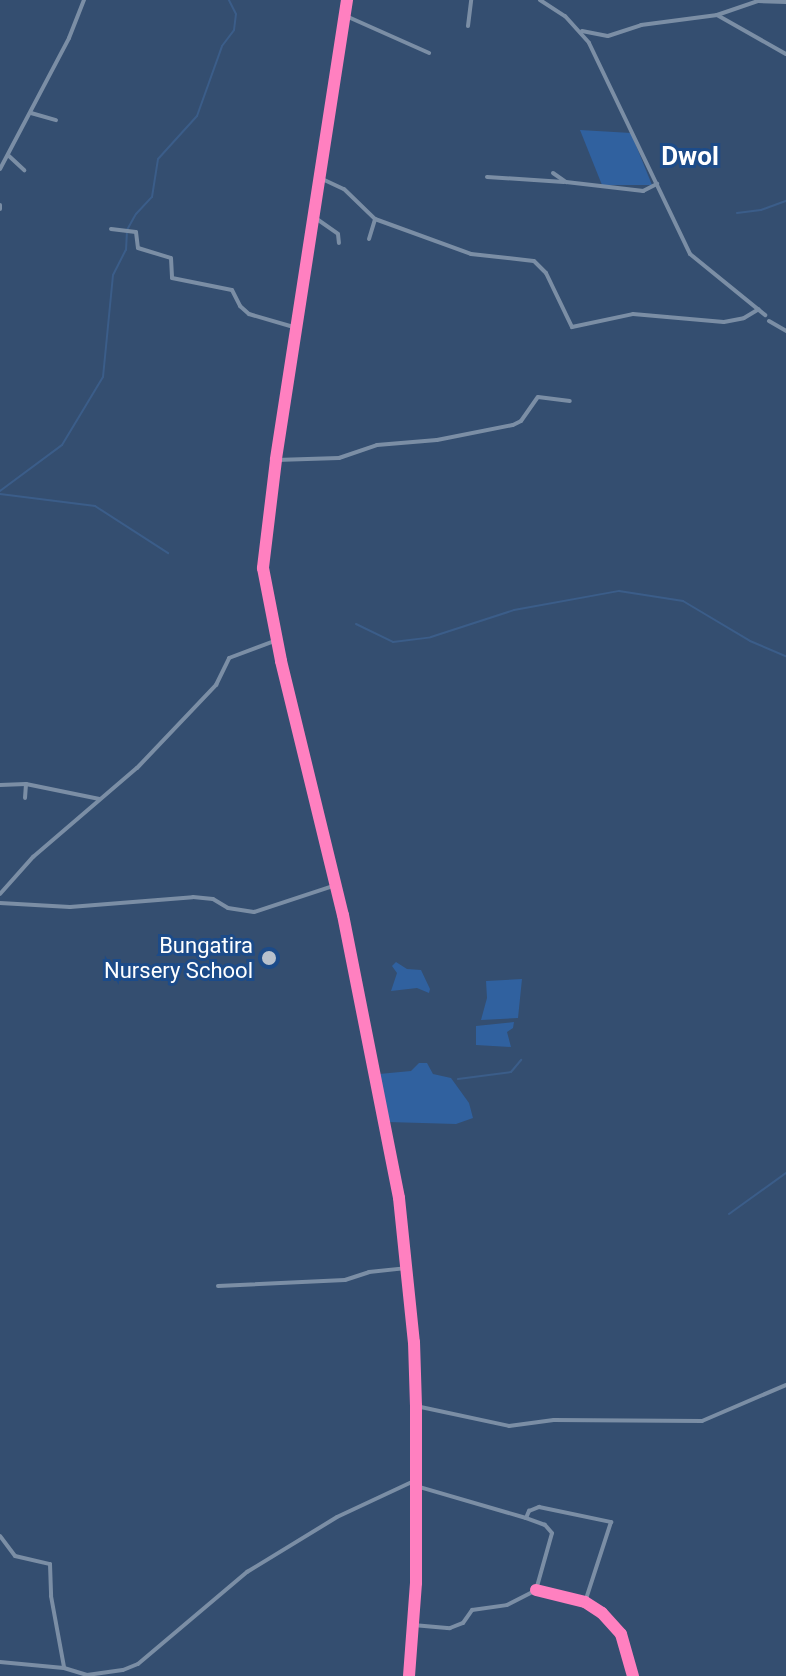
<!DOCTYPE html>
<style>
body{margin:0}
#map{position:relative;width:786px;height:1676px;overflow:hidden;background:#344e70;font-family:Roboto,sans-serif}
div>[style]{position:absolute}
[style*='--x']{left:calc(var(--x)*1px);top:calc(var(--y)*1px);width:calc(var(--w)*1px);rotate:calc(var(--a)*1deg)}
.green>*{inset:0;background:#30619f}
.stream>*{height:2px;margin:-1px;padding:0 1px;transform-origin:1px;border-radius:1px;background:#3b5d89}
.minor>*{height:4px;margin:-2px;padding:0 2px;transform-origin:2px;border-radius:2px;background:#7b8ea5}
.tertiary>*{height:6px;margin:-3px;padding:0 3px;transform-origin:3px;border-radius:3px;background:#7b8ea5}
.cycleway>*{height:12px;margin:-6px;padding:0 6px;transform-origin:6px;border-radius:6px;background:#ff80c0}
.dots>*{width:22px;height:22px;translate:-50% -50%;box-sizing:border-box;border:4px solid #1c4b89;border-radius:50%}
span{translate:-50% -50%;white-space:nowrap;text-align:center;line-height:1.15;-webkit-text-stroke:6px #1c4b89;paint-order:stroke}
.poi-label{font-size:22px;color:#fff}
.right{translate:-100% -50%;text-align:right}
.quarter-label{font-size:26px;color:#fff;font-weight:700}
</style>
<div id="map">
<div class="green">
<div style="clip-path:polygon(580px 130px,631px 133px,652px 185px,602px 185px)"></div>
<div style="clip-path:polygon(396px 962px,407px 969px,421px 970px,430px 989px,429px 993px,417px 988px,391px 991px,397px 973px,392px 966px)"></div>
<div style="clip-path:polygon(522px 979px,518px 1018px,481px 1020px,487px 998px,486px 981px)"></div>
<div style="clip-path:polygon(514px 1022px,513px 1028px,507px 1032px,511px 1047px,476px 1045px,476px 1026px)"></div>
<div style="clip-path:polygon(419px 1063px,427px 1063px,433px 1074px,451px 1078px,469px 1103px,473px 1118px,456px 1124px,388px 1122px,379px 1074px,411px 1071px)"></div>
</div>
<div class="stream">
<div style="--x:737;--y:213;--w:24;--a:-7"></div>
<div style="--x:761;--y:210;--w:27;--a:-20"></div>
<div style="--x:0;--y:491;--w:77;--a:-36.6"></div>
<div style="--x:62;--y:445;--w:79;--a:-58.9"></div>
<div style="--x:103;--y:377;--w:102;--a:-84.4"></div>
<div style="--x:113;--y:275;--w:28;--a:-63"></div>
<div style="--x:126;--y:250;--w:20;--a:-87"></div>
<div style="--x:127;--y:230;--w:18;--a:-61"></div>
<div style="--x:136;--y:214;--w:23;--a:-47"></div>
<div style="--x:152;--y:197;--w:38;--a:-81"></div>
<div style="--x:158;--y:159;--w:58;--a:-47.8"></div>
<div style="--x:197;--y:116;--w:74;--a:-70.3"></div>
<div style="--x:222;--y:46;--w:20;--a:-53"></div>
<div style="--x:234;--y:30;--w:16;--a:-83"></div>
<div style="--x:236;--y:14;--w:16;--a:-117"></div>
<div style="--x:0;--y:494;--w:96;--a:7.2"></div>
<div style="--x:95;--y:506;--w:87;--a:32.8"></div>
<div style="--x:356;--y:624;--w:41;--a:25.9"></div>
<div style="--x:393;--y:642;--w:38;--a:-7"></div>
<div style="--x:431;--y:637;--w:87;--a:-18"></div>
<div style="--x:514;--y:610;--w:107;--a:-10.3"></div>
<div style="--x:619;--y:591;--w:65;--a:8.9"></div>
<div style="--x:683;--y:601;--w:78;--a:30.8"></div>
<div style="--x:750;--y:641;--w:39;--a:23"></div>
<div style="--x:458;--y:1079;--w:53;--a:-7.5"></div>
<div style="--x:511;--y:1072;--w:16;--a:-50"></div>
<div style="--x:729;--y:1214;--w:70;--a:-35.7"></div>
</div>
<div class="minor">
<div style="--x:540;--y:0;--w:30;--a:33"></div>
<div style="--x:565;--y:16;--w:36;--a:48"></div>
<div style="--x:589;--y:43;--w:234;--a:64.4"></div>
<div style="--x:690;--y:254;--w:97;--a:39.1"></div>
<div style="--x:717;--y:15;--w:79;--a:29.5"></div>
<div style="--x:346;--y:16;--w:91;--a:24"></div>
<div style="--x:468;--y:26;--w:26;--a:-83"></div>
<div style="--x:582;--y:31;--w:26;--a:11"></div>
<div style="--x:608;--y:36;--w:35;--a:-18"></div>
<div style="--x:641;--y:25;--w:77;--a:-7.5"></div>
<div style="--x:717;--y:15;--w:43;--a:-18.9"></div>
<div style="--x:758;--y:1;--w:28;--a:2"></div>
<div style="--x:31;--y:113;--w:26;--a:16"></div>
<div style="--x:9;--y:156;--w:21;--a:43"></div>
<div style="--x:0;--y:169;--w:148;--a:-62.2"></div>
<div style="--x:69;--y:38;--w:41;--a:-68.5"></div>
<div style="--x:553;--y:173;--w:16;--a:35"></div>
<div style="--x:566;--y:182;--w:78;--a:6.7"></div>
<div style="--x:643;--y:191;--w:16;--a:-27"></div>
<div style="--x:487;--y:177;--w:77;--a:3.7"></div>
<div style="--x:320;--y:178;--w:26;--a:25"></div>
<div style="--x:344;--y:189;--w:43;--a:44.1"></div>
<div style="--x:375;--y:219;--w:102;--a:20"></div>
<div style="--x:471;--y:254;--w:63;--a:6.3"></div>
<div style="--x:534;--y:261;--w:17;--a:45"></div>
<div style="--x:546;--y:273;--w:60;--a:64.3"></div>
<div style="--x:572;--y:327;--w:62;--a:-12"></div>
<div style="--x:633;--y:314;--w:91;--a:5"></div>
<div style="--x:724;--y:322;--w:20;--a:-11"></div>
<div style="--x:744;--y:318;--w:17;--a:-31"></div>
<div style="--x:0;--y:205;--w:4;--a:90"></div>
<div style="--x:314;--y:217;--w:29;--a:35"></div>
<div style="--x:338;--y:234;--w:9;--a:84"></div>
<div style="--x:111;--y:229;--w:25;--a:7"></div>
<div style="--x:136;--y:232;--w:16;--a:83"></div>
<div style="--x:138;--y:248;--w:34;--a:17"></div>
<div style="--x:171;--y:258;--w:20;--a:87"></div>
<div style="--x:172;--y:278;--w:61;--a:11.3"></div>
<div style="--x:232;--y:290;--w:18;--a:63"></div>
<div style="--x:240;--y:306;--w:12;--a:42"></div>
<div style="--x:249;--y:314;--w:50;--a:16.3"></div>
<div style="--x:369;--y:239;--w:21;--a:-73"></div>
<div style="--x:769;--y:321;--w:20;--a:30"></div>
<div style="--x:276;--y:460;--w:63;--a:-1.8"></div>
<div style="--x:339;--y:458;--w:40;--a:-18.9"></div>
<div style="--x:377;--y:445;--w:60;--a:-4.8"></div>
<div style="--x:437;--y:440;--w:77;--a:-11.2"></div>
<div style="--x:513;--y:425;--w:9;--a:-27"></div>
<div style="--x:521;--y:421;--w:29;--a:-55"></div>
<div style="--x:538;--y:397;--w:32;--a:7"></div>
<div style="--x:26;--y:784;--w:75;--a:11.6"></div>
<div style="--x:0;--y:785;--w:26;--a:-2"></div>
<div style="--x:26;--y:784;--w:14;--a:94"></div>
<div style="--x:0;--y:894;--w:50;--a:-48.3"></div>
<div style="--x:33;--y:857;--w:137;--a:-40.6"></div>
<div style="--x:137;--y:768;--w:115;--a:-46.4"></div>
<div style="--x:216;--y:685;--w:30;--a:-64"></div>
<div style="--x:229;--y:658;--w:51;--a:-20.6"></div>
<div style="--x:0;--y:903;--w:70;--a:3.3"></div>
<div style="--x:70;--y:907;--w:123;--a:-4.6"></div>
<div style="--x:193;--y:897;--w:20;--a:6"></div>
<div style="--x:213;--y:899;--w:17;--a:31"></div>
<div style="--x:228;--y:908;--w:26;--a:9"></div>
<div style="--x:254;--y:912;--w:86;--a:-18.2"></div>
<div style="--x:218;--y:1286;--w:127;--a:-2.7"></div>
<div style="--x:345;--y:1280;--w:25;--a:-18"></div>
<div style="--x:369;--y:1272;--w:37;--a:-6"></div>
<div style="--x:416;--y:1406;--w:95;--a:12.1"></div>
<div style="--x:509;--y:1426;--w:45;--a:-7.6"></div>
<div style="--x:554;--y:1420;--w:148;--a:0.4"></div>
<div style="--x:702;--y:1421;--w:91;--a:-23.2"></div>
<div style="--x:526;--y:1518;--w:8;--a:-67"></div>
<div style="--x:529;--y:1511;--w:11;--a:-22"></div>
<div style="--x:539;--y:1507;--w:74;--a:11.8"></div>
<div style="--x:611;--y:1522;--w:84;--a:108"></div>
<div style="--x:0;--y:1536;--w:25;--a:53"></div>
<div style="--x:15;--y:1556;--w:36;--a:13"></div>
<div style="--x:50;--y:1564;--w:32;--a:88"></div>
<div style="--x:51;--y:1596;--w:72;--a:79.6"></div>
<div style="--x:536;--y:1590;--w:50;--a:13.8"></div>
<div style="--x:585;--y:1602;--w:20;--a:33"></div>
<div style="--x:602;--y:1613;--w:28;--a:48"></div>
<div style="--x:621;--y:1634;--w:44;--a:74.1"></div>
<div style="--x:413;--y:1625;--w:37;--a:5"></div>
<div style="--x:450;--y:1628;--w:14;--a:-21"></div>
<div style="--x:463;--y:1623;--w:16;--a:-55"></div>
<div style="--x:472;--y:1610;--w:35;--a:-8"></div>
<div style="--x:507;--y:1605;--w:33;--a:-27"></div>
<div style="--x:536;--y:1590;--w:59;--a:-74.3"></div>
<div style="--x:552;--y:1533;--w:11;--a:-131"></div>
<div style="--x:545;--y:1525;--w:20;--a:-160"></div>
<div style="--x:526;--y:1518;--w:115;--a:-163.8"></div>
<div style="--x:0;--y:1662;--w:64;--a:5.4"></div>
<div style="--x:64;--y:1668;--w:24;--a:17"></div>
<div style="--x:87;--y:1675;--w:36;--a:-8"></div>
<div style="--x:123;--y:1670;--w:16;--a:-22"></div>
<div style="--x:138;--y:1664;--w:143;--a:-40.2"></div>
<div style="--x:247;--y:1572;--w:105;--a:-31.4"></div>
<div style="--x:337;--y:1517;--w:85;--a:-25.1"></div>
</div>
<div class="tertiary">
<div style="--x:347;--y:0;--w:465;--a:98.8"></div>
<div style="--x:276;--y:460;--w:109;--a:96.9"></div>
<div style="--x:263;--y:568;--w:95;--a:79"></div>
<div style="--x:281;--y:661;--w:261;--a:76.3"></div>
<div style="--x:343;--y:915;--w:288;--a:78.8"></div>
<div style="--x:399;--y:1198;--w:145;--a:84.1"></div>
<div style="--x:414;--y:1342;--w:64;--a:88.2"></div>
<div style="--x:416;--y:1406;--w:177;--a:90"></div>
<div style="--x:416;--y:1583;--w:93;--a:94.3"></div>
</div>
<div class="cycleway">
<div style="--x:347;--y:0;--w:465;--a:98.8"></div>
<div style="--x:276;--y:460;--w:109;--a:96.9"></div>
<div style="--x:263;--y:568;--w:95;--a:79"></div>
<div style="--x:281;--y:661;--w:261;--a:76.3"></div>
<div style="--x:343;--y:915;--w:288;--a:78.8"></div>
<div style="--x:399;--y:1198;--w:145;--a:84.1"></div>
<div style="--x:414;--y:1342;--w:64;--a:88.2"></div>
<div style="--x:416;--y:1406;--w:177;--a:90"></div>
<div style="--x:416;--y:1583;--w:93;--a:94.3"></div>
<div style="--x:536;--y:1590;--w:50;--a:13.8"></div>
<div style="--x:585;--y:1602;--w:20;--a:33"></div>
<div style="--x:602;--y:1613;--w:28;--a:48"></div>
<div style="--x:621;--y:1634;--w:44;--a:74.1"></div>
</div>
<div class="dots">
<div style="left:269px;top:958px;background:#b8c1cd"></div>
</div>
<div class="poi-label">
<span class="right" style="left:253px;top:958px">Bungatira<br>Nursery School</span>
</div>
<div class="quarter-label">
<span style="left:690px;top:157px">Dwol</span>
</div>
</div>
